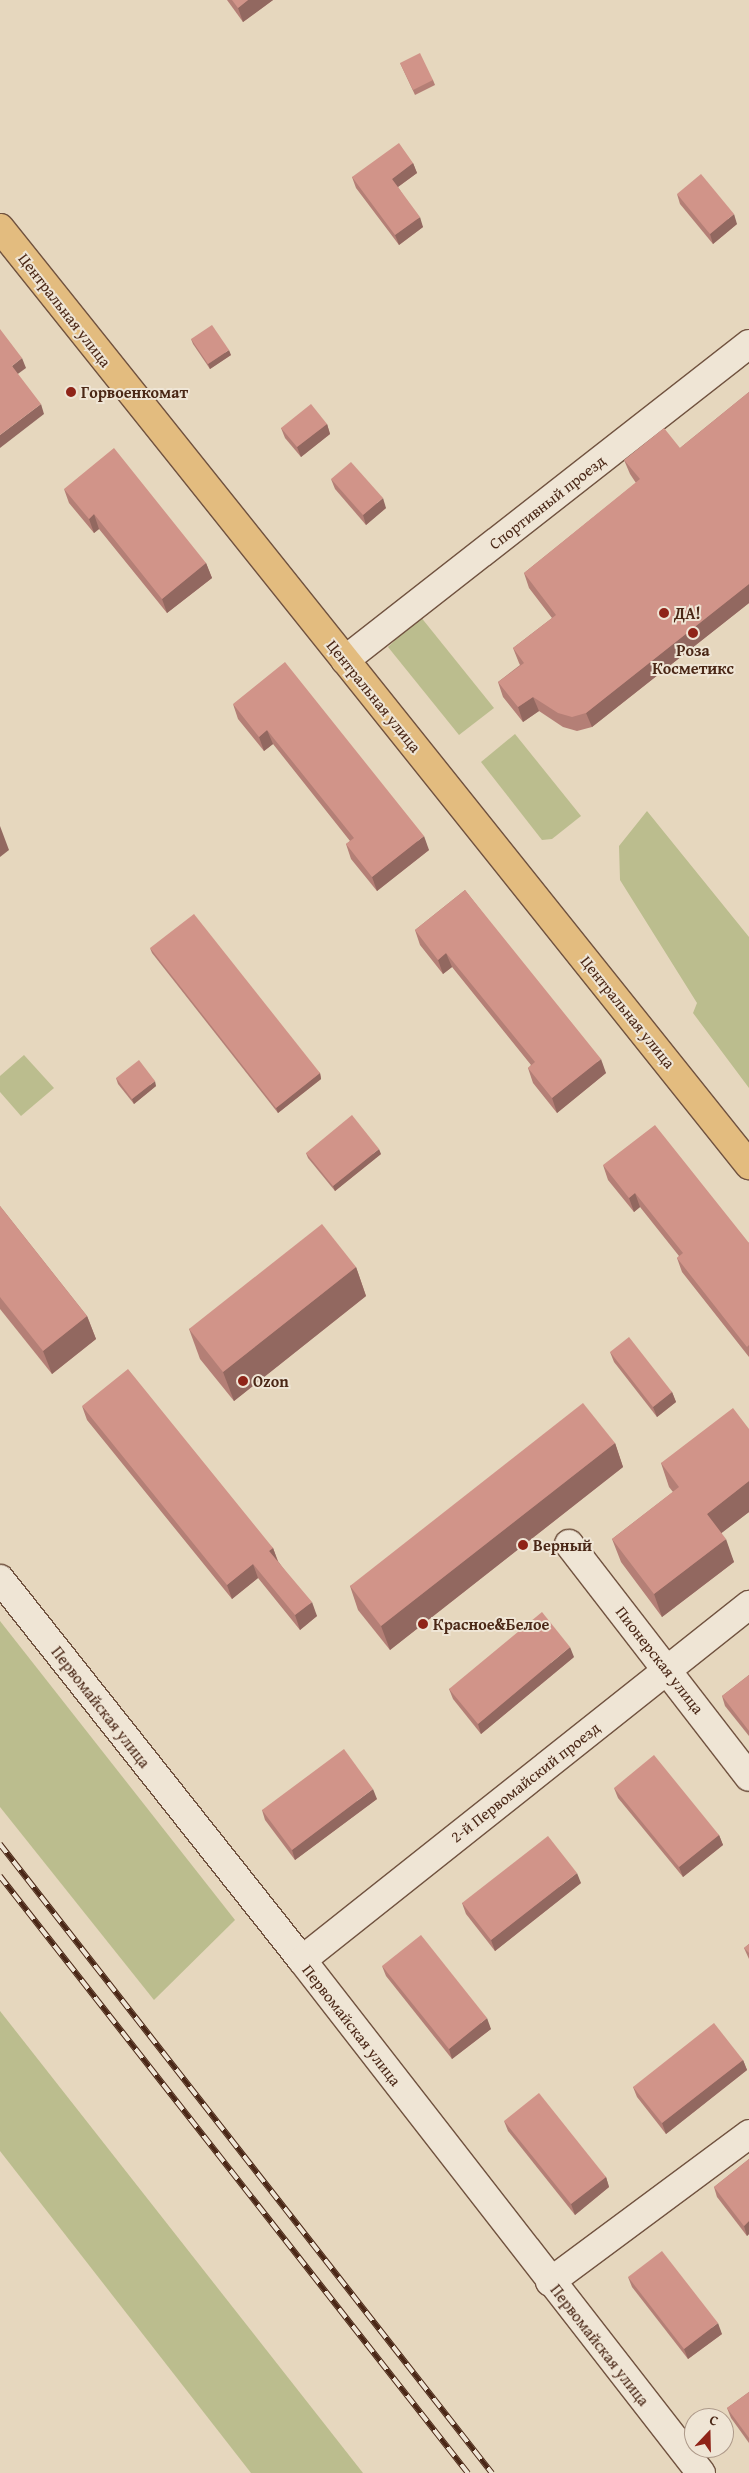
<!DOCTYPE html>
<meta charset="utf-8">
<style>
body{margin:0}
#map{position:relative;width:749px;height:2473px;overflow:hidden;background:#e6d7be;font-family:"Gentium Book Plus",serif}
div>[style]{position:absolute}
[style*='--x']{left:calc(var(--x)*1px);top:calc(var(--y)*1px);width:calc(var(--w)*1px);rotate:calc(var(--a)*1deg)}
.green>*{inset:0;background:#bbbd8e}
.roads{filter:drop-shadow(1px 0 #715340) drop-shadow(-1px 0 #715340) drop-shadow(0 1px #715340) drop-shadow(0 -1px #715340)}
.minor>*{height:28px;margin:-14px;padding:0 14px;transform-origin:14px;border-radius:14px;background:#efe5d5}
.major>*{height:28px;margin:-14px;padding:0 14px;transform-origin:14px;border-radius:14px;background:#e3bc7f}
.rail>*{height:5.5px;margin-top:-2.75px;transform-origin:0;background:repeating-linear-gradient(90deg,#efe5d5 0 11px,#4a2716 0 22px);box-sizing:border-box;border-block:1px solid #4a2716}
.wall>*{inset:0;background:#b47f76}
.shaded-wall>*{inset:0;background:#926860}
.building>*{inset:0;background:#d19489}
.dots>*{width:14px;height:14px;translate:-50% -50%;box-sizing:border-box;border:2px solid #efe5d5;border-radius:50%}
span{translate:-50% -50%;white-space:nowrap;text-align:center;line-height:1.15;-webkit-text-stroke:4px #efe5d5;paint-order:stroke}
.street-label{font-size:16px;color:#4a2716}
.poi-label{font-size:16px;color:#4a2716;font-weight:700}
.left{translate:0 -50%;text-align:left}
.north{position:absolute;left:684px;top:2408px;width:50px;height:50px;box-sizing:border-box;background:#efe5d5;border:1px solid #ad9989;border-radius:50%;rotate:21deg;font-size:14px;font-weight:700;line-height:20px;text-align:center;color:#4a2716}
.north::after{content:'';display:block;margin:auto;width:18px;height:22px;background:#8f2418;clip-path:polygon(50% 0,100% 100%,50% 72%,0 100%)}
</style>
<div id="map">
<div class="green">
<div style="clip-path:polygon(420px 616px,494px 708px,459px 735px,388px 647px)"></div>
<div style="clip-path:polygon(515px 734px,581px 816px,552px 839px,542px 840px,481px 762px)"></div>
<div style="clip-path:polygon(647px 811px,749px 937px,749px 1088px,693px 1013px,697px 1003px,620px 880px,619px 846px)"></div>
<div style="clip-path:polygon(24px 1055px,54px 1088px,21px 1116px,0 1092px,0 1076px)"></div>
<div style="clip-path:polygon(0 1621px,235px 1920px,154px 2000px,0 1807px)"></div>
<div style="clip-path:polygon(0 2011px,363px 2473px,251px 2473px,0 2151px)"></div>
</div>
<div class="roads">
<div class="minor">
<div style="--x:345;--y:660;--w:513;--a:-38.03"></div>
<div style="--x:569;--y:1544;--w:294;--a:52.3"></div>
<div style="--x:0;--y:1579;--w:486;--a:51.6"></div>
<div style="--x:302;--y:1960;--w:650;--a:52.13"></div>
<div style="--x:302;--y:1960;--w:571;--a:-38.46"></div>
<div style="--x:550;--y:2282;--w:248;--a:-36.6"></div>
</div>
<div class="major">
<div style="--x:0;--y:228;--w:1200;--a:51.36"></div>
</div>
</div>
<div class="rail">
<div style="--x:0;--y:1844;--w:799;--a:51.97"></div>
<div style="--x:0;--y:1876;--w:759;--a:51.91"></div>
</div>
<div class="wall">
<div style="clip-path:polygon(227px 0,273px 0,243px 22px)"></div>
<div style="clip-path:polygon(400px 63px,433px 80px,435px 85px,415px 95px)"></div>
<div style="clip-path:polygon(413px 163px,417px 173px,398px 187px,423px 227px,399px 245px,356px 188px,352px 177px)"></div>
<div style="clip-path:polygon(677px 194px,737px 224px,713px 244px,680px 204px)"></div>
<div style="clip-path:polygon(191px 339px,231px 355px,210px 369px,193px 344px)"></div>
<div style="clip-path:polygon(749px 392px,749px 603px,592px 727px,577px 731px,563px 727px,539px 711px,523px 722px,503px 697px,498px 682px,520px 665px,519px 663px,513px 648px,552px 618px,529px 588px,524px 573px,636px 483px,630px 474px,624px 460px,680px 448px)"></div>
<div style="clip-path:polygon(327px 424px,330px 434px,301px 457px,285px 438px,281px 428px)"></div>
<div style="clip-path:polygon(331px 479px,386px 508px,366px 525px,335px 489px)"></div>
<div style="clip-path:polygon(64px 489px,206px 563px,212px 578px,167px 613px,99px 529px,94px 533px,69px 503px)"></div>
<div style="clip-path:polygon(233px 704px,429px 850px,377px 891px,351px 859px,346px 844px,350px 841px,273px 744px,264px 751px,238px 719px)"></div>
<div style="clip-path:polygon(465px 890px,606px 1073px,557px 1113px,533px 1083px,528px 1068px,531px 1065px,452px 967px,443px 974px,420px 945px,415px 930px)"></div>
<div style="clip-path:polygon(150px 948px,320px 1073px,321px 1079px,278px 1113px,152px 953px)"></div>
<div style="clip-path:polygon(116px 1078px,156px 1086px,134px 1104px,118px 1084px)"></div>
<div style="clip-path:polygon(306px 1153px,381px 1154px,335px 1191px,308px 1158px)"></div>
<div style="clip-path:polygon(603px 1165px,749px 1243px,749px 1357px,682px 1272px,677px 1258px,679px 1256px,640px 1207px,634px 1212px,608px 1180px)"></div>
<div style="clip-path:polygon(0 1206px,87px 1316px,96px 1339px,52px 1374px,0 1309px)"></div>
<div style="clip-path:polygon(356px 1267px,366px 1296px,234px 1401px,200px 1359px,189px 1329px)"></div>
<div style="clip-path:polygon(610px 1352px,672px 1392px,676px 1402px,657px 1417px,614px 1362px)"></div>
<div style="clip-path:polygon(82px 1406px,273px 1548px,278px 1561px,317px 1616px,300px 1630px,258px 1578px,232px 1599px,87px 1420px)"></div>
<div style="clip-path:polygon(749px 1429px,749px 1512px,721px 1533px,734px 1562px,662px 1617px,621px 1562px,612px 1539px,673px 1492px,669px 1487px,661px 1463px)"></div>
<div style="clip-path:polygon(615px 1443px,623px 1467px,390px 1650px,358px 1610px,350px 1586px)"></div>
<div style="clip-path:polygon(574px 1657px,481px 1734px,453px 1699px,449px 1689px)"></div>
<div style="clip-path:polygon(749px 1675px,749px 1736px,725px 1706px,722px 1696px)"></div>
<div style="clip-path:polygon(614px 1788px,719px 1835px,723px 1845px,683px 1877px,618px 1798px)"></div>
<div style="clip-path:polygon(377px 1799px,295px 1860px,265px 1820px,262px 1810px)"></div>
<div style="clip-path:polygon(581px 1883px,495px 1951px,466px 1914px,462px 1903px)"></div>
<div style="clip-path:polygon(749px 1944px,749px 1959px,744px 1948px)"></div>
<div style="clip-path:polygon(382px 1966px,491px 2029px,452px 2059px,386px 1976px)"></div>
<div style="clip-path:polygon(743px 2060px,747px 2070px,666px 2134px,637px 2097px,633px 2087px)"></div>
<div style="clip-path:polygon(504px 2121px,606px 2177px,609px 2187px,575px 2215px,508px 2131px)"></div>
<div style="clip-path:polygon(749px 2159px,749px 2234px,747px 2236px,717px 2197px,714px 2187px)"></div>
<div style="clip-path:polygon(628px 2277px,722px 2334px,688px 2359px,632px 2287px)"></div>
<div style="clip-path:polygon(749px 2392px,749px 2443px,731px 2418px,727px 2408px)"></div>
</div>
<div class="shaded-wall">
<div style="clip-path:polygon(248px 0,273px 0,243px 22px,238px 8px)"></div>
<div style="clip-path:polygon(413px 163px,417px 173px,395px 189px,392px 179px)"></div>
<div style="clip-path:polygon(734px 214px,737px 224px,713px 244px,710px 234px)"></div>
<div style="clip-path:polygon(420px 217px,423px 227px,399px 245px,395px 235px)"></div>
<div style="clip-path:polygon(229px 350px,231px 355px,210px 369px,208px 364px)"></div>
<div style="clip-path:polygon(22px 358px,26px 368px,15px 376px,12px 366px)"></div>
<div style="clip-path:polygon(41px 404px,44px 414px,0 448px,0 435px)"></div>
<div style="clip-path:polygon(327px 424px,330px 434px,301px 457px,297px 447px)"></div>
<div style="clip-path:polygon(383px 498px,386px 508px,366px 525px,363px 515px)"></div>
<div style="clip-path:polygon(94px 514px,99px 529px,94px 533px,89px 519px)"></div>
<div style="clip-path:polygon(206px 563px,212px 578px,167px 613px,162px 599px)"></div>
<div style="clip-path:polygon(749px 584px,749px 603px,592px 727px,586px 713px)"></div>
<div style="clip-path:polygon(533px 697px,539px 711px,523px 722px,518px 707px)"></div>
<div style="clip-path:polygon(267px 730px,273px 744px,264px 751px,259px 737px)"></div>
<div style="clip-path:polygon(0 826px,9px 850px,0 857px)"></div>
<div style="clip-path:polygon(424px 836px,429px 850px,377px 891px,372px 877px)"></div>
<div style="clip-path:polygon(446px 953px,452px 967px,443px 974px,438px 960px)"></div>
<div style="clip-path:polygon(601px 1059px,606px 1073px,557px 1113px,552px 1098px)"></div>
<div style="clip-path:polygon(320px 1073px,321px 1079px,278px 1113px,276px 1108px)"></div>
<div style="clip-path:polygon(155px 1081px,156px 1086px,134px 1104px,132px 1099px)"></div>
<div style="clip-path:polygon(379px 1149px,381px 1154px,335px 1191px,333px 1186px)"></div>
<div style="clip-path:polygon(635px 1193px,640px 1207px,634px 1212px,629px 1198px)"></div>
<div style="clip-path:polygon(356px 1267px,366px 1296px,234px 1401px,223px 1372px)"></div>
<div style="clip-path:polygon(87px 1316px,96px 1339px,52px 1374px,43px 1351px)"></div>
<div style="clip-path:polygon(672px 1392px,676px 1402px,657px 1417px,653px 1407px)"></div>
<div style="clip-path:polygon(615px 1443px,623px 1467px,390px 1650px,381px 1626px)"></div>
<div style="clip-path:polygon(749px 1481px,749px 1512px,715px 1538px,707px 1514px)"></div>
<div style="clip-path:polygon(726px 1539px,734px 1562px,662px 1617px,654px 1594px)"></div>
<div style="clip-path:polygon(273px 1548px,278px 1562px,269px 1551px)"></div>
<div style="clip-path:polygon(253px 1564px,258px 1578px,232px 1599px,227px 1585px)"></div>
<div style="clip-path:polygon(312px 1602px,317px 1616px,300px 1630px,295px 1615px)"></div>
<div style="clip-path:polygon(570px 1647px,574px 1657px,481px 1734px,478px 1724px)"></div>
<div style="clip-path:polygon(373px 1789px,377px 1799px,295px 1860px,292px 1850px)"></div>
<div style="clip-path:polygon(719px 1835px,723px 1845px,683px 1877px,679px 1867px)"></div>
<div style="clip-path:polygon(577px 1873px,581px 1883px,495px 1951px,491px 1940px)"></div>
<div style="clip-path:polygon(487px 2018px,491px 2029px,452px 2059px,449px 2049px)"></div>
<div style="clip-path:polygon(743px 2060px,747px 2070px,666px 2134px,662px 2123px)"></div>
<div style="clip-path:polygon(606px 2177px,609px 2187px,575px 2215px,571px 2204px)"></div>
<div style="clip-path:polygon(749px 2221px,749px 2234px,747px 2236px,744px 2226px)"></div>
<div style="clip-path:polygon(718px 2323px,722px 2334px,688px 2359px,684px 2349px)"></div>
</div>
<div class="building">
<div style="clip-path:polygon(232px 0,248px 0,238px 8px)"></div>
<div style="clip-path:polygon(420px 53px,433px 80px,413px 90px,400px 63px)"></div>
<div style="clip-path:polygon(399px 143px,413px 163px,392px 179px,420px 217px,395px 235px,352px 177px)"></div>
<div style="clip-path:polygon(701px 174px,734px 214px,710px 234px,677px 194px)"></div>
<div style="clip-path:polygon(212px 325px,229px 350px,208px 364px,191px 339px)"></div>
<div style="clip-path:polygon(0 329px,22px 358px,12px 366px,41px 404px,0 435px)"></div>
<div style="clip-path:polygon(749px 392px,749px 584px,586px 713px,572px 717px,558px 713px,533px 697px,518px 707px,498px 682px,524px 663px,513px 648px,556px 615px,524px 573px,640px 479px,624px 460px,664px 428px,680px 448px)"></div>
<div style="clip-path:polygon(311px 404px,327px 424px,297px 447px,281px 428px)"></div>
<div style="clip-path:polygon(114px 448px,206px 563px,162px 599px,94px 514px,89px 519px,64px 489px)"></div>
<div style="clip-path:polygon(351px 462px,383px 498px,363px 515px,331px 479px)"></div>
<div style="clip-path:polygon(285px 662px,424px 836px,372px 877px,346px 844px,354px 838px,267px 730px,259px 737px,233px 704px)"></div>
<div style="clip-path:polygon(465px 890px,601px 1059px,552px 1098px,528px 1068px,535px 1062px,446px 953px,438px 960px,415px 930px)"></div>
<div style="clip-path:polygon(194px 914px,320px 1073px,276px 1108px,150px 948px)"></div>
<div style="clip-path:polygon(139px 1060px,155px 1081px,132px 1099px,116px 1078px)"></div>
<div style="clip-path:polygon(352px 1115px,379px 1149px,333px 1186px,306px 1153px)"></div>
<div style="clip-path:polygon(655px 1125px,749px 1243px,749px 1345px,747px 1347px,677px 1258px,683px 1253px,635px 1193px,629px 1198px,603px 1165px)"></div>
<div style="clip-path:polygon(0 1206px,87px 1316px,43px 1351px,0 1297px)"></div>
<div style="clip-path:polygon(322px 1224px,356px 1267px,223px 1372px,189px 1329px)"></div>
<div style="clip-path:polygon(629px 1337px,672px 1392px,653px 1407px,610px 1352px)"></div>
<div style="clip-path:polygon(128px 1369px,273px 1548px,269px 1551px,312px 1602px,295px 1615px,253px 1564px,227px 1585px,82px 1406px)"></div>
<div style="clip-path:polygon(583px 1403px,615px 1443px,381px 1626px,350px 1586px)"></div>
<div style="clip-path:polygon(733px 1408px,749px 1429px,749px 1481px,707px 1514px,726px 1539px,654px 1594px,612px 1539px,679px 1487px,661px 1463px)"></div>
<div style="clip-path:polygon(542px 1612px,570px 1647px,478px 1724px,449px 1689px)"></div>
<div style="clip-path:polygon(749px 1675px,749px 1731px,722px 1696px)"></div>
<div style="clip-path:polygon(344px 1749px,373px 1789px,292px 1850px,262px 1810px)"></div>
<div style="clip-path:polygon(654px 1755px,719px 1835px,679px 1867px,614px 1788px)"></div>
<div style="clip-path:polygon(548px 1836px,577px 1873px,491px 1940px,462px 1903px)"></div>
<div style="clip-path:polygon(421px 1935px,487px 2018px,449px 2049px,382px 1966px)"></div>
<div style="clip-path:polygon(749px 1944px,749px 1953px,744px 1948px)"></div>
<div style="clip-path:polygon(714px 2023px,743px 2060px,662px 2123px,633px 2087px)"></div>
<div style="clip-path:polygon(539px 2093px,606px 2177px,571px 2204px,504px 2121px)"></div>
<div style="clip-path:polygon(749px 2159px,749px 2221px,744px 2226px,714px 2187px)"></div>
<div style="clip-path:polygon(662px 2251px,718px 2323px,684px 2349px,628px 2277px)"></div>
<div style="clip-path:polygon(749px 2392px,749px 2438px,727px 2408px)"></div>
</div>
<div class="dots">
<div style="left:71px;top:392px;background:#8f2418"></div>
<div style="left:664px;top:613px;background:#8f2418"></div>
<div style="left:693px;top:633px;background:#8f2418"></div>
<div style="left:243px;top:1381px;background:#8f2418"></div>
<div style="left:523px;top:1545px;background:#8f2418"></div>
<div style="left:423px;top:1624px;background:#8f2418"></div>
</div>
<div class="street-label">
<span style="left:65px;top:310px;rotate:52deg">Центральная улица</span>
<span style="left:547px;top:502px;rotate:-38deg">Спортивный проезд</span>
<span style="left:374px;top:696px;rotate:51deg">Центральная улица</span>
<span style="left:628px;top:1012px;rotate:51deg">Центральная улица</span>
<span style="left:660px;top:1660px;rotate:52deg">Пионерская улица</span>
<span style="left:101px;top:1707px;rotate:52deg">Первомайская улица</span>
<span style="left:525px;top:1782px;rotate:-38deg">2-й Первомайский проезд</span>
<span style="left:352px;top:2025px;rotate:52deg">Первомайская улица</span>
<span style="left:600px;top:2345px;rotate:52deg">Первомайская улица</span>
</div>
<div class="poi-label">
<span class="left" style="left:81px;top:392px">Горвоенкомат</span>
<span class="left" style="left:674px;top:613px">ДА!</span>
<span style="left:693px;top:659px">Роза<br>Косметикс</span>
<span class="left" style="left:253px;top:1381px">Ozon</span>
<span class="left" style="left:533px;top:1545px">Верный</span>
<span class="left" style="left:433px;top:1624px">Красное&amp;Белое</span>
</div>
<div class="north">С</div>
</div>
